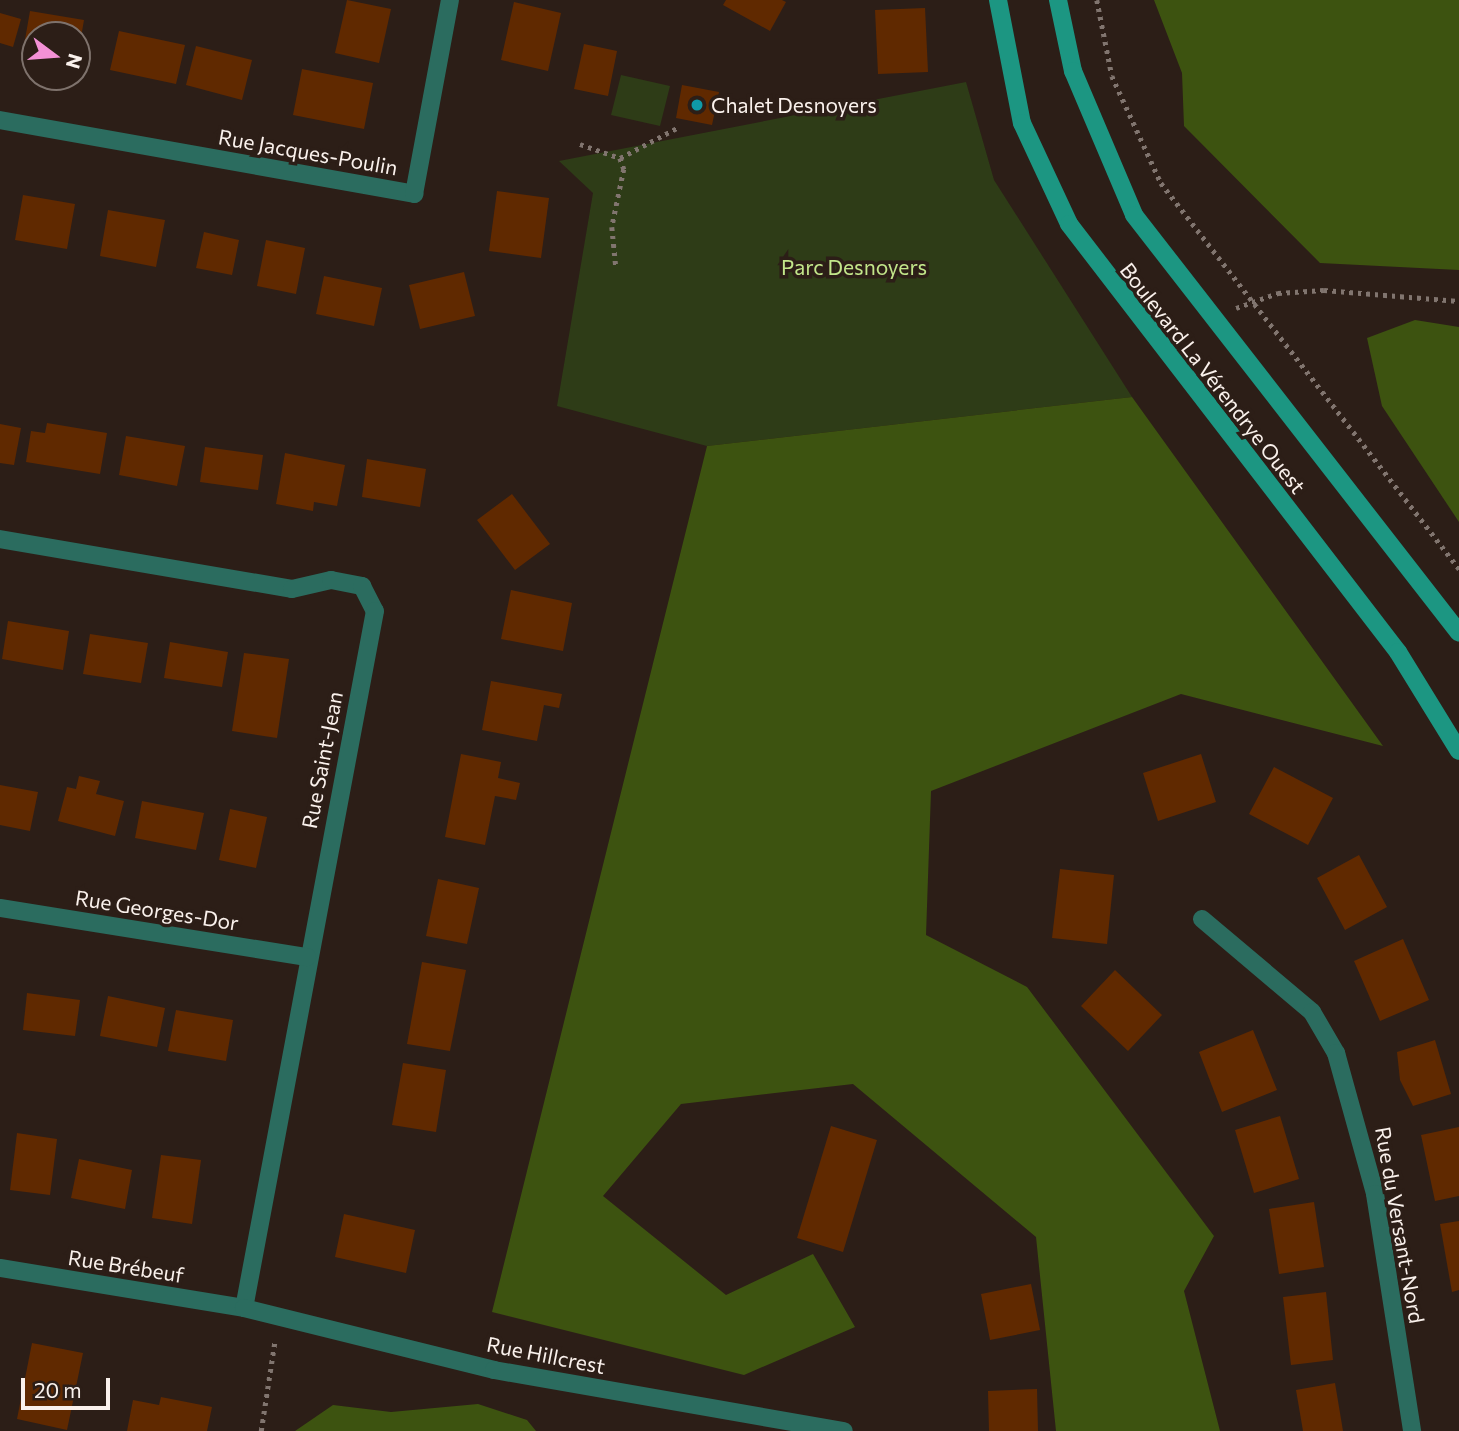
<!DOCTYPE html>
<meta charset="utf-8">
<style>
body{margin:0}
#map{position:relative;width:1459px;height:1431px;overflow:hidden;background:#2c1e17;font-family:Commissioner,sans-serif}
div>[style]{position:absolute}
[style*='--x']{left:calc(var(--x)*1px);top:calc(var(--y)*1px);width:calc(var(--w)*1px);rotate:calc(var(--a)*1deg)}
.green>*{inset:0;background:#2e3c17}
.forest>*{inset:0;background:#3d5310}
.building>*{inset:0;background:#602900}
.path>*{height:4.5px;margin-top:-2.25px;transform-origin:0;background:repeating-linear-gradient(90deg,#81756f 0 3.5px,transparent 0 8.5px)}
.minor>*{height:18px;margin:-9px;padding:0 9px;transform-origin:9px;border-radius:9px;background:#2b6c5f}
.secondary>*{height:18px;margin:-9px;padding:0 9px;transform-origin:9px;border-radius:9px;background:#1c9682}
.dots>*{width:19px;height:19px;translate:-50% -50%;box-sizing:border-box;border:4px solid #2c1e17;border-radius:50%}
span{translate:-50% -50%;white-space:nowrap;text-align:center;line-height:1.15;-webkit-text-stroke:7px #2c1e17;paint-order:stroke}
.poi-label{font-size:21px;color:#faf1ec}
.left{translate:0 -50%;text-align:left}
.street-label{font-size:21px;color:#faf1ec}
.park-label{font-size:21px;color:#c2e68a}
.north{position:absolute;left:21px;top:21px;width:70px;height:70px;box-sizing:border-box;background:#2c1e17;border:2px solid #7e726c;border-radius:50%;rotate:106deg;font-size:19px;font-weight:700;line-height:28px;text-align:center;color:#faf1ec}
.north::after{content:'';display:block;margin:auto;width:24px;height:32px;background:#f391d6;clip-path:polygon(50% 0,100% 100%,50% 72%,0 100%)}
.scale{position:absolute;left:21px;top:1378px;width:89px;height:32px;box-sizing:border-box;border:4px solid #faf1ec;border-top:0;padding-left:9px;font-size:21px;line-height:24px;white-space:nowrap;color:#faf1ec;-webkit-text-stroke:5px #2c1e17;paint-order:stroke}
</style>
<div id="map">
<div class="green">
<div style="clip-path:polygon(621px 75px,670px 86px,660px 126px,611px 115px)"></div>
<div style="clip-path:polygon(966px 82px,994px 180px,1132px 397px,707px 446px,557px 406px,593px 193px,559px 161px)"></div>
</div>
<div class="forest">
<div style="clip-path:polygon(1154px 0,1459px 0,1459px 270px,1320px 263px,1184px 126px,1182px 73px)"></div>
<div style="clip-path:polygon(1415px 320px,1459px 327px,1459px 522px,1382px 406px,1367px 338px)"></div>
<div style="clip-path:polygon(1132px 397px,1383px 746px,1181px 694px,931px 791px,926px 935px,1027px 987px,1214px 1236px,1184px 1291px,1220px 1431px,1056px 1431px,1036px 1237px,853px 1084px,681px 1104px,603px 1196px,726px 1295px,813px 1254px,855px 1327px,744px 1375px,492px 1312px,707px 446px)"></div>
<div style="clip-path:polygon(478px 1404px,527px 1420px,536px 1431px,295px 1431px,333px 1405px,391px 1412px)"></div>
</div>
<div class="building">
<div style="clip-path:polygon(347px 0,391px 9px,379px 63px,335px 53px)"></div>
<div style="clip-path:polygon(726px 0,782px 0,786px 2px,770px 31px,723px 5px)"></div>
<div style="clip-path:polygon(514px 2px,561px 13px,548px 71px,501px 60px)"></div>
<div style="clip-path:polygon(925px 8px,928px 72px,878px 74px,875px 10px)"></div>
<div style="clip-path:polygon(30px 11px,84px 20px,78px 55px,77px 35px,35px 35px,35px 53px,23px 51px)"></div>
<div style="clip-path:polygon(0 13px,21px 19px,13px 47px,0 43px)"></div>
<div style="clip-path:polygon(119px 31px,185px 45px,176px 84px,110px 70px)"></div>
<div style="clip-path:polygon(584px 44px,617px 51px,608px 96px,574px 89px)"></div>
<div style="clip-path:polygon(196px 46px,252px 60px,242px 100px,186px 85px)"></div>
<div style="clip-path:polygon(302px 69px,373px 83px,364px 129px,293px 115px)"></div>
<div style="clip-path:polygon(682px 85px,719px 92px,712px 125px,676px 118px)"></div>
<div style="clip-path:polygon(497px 191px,549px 198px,541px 258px,489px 251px)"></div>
<div style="clip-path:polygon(23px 195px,75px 204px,67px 249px,15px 240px)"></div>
<div style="clip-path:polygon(108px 210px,165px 220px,156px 267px,100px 256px)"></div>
<div style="clip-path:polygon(204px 232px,239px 240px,232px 275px,196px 268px)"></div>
<div style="clip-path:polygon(266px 240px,305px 248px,296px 294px,257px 286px)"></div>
<div style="clip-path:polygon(464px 272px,475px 316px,420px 329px,409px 285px)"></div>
<div style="clip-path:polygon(324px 276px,382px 288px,374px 326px,316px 314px)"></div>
<div style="clip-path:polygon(47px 423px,107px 433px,100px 474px,26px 462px,31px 431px,45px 433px)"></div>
<div style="clip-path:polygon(0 424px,21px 428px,14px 465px,0 463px)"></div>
<div style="clip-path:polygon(126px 436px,185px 446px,177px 486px,119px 475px)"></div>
<div style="clip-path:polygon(205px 447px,263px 455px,258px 490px,200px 482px)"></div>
<div style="clip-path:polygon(285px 453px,345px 465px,337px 506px,314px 502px,313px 511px,276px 504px)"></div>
<div style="clip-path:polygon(367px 459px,426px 469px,420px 507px,362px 497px)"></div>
<div style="clip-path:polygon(512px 494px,550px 544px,515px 570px,477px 520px)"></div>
<div style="clip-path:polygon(511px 590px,572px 603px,563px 651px,501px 639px)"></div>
<div style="clip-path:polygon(8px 621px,69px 631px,63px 670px,2px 659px)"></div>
<div style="clip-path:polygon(90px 634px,148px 643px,141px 683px,83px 674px)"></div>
<div style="clip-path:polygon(170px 642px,228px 652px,222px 687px,164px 678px)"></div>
<div style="clip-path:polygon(244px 653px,289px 659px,277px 738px,232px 731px)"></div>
<div style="clip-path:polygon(491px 681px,562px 694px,559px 708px,544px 705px,537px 741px,482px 730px)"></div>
<div style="clip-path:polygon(461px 754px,501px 762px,498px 778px,520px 783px,516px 800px,495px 796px,485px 845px,445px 837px)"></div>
<div style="clip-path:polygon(1201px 754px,1216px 802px,1158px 821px,1143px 773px)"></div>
<div style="clip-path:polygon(1274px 767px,1333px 798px,1308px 845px,1249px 814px)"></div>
<div style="clip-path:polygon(79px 776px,100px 781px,96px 794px,124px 801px,115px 836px,58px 821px,67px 787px,76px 789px)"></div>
<div style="clip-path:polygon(0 785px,38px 792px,30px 831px,0 825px)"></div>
<div style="clip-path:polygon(142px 801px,204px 813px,196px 850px,135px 838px)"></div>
<div style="clip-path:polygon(230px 809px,267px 817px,256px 868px,219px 860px)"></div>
<div style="clip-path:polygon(1359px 855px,1387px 907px,1345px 930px,1317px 878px)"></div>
<div style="clip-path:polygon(1060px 869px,1114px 875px,1107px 944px,1052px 938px)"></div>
<div style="clip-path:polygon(438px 879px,479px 888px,467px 944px,426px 936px)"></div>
<div style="clip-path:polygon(1403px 939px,1429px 1000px,1380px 1021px,1354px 961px)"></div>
<div style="clip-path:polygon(422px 962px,466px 970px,450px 1051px,407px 1044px)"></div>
<div style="clip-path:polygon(1115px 970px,1162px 1015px,1128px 1051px,1081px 1006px)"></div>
<div style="clip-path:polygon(27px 993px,80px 1000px,75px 1036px,23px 1030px)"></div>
<div style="clip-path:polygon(108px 996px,165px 1008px,157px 1047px,100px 1036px)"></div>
<div style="clip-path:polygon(176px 1010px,233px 1020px,226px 1061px,168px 1051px)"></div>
<div style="clip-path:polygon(1253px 1030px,1277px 1090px,1222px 1112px,1199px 1052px)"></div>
<div style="clip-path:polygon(1435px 1040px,1451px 1094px,1413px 1106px,1400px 1080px,1397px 1052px)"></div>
<div style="clip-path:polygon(403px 1063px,446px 1070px,436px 1132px,392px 1125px)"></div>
<div style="clip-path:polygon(1280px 1116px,1299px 1179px,1254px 1193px,1235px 1130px)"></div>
<div style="clip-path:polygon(831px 1126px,877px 1140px,843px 1252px,797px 1238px)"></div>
<div style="clip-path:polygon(1459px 1127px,1459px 1196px,1435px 1201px,1421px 1135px)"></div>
<div style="clip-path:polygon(17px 1133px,57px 1139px,50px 1195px,10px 1190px)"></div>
<div style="clip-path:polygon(161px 1155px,201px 1160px,192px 1224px,152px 1218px)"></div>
<div style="clip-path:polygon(79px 1159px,132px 1170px,125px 1209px,71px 1198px)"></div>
<div style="clip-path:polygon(1314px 1202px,1324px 1267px,1279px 1274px,1269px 1209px)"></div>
<div style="clip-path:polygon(344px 1214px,415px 1230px,406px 1273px,335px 1257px)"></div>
<div style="clip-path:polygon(1459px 1221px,1459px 1290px,1452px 1292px,1440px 1224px)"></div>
<div style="clip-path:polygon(1031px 1284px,1040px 1330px,990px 1340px,981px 1294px)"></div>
<div style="clip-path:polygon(1326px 1292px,1333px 1360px,1291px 1365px,1283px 1297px)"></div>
<div style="clip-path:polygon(32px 1343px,83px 1353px,67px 1430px,17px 1419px)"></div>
<div style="clip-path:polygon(1335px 1383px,1343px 1431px,1303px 1431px,1296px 1390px)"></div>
<div style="clip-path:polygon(1037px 1389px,1038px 1431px,989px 1431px,988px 1391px)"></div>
<div style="clip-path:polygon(161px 1397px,212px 1407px,207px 1431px,127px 1431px,133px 1400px,159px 1405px)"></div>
</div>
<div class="path">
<div style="--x:1097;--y:0;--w:77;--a:78.8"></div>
<div style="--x:1112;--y:76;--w:118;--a:65.4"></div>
<div style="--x:1161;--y:183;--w:488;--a:52.3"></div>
<div style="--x:580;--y:144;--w:42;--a:19.3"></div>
<div style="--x:620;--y:158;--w:12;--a:70"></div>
<div style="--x:624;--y:169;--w:59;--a:101.7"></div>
<div style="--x:612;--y:227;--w:40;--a:84.3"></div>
<div style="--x:620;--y:158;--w:64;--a:-27.8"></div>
<div style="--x:1236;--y:308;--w:45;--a:-19.7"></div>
<div style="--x:1278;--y:293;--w:46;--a:-3.7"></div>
<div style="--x:1324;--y:290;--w:135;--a:4.7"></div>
<div style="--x:261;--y:1431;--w:93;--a:-81.3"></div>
</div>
<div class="minor">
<div style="--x:0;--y:120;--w:421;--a:10.1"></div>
<div style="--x:414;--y:194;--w:197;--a:-79.5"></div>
<div style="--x:0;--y:539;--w:296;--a:9.7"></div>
<div style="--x:292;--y:589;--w:40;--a:-13"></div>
<div style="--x:331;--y:580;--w:32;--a:11"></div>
<div style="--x:362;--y:586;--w:28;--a:63"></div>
<div style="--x:375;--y:611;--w:709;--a:100.64"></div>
<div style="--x:0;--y:908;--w:311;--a:9.1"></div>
<div style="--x:1202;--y:919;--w:144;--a:40.2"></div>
<div style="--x:1312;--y:1012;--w:48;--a:59.7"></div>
<div style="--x:1336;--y:1053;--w:146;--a:74.5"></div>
<div style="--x:1375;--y:1194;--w:240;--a:81.1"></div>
<div style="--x:0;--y:1268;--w:247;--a:9.3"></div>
<div style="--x:244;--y:1308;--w:258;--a:13.9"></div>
<div style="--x:494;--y:1370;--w:355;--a:9.9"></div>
</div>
<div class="secondary">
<div style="--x:998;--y:0;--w:125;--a:79"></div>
<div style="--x:1022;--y:123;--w:111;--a:65"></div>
<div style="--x:1069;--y:224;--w:540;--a:52.45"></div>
<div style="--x:1398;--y:652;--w:116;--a:58.4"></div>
<div style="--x:1058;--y:0;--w:73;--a:78.1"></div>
<div style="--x:1073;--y:71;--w:156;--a:67"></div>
<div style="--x:1134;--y:215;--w:529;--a:52.13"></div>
</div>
<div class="dots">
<div style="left:697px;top:105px;background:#0f9aa8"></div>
</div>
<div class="poi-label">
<span class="left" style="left:711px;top:105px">Chalet Desnoyers</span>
</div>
<div class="street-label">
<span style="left:308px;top:152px;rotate:10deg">Rue Jacques-Poulin</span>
<span style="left:1213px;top:378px;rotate:52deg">Boulevard La Vérendrye Ouest</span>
<span style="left:322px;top:760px;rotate:-79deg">Rue Saint-Jean</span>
<span style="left:157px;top:910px;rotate:9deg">Rue Georges-Dor</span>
<span style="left:1400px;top:1225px;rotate:80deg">Rue du Versant-Nord</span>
<span style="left:126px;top:1266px;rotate:9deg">Rue Brébeuf</span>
<span style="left:546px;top:1355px;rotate:11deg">Rue Hillcrest</span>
</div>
<div class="park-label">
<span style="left:854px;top:267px">Parc Desnoyers</span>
</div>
<div class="north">N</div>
<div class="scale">20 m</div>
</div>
